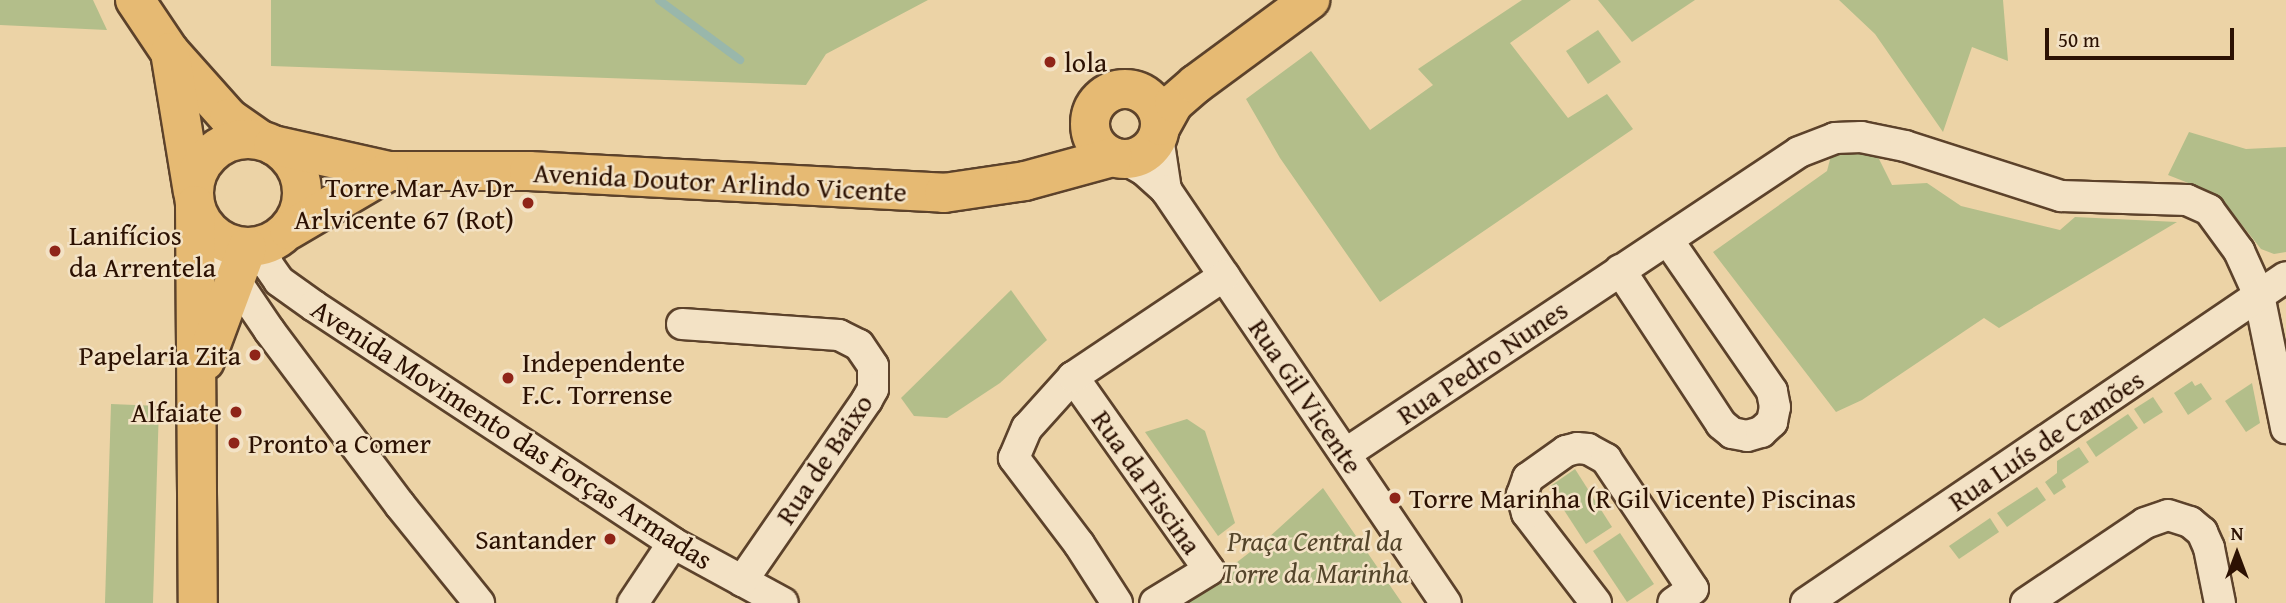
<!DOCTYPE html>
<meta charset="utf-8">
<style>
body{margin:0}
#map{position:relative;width:2286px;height:603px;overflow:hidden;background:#ecd3a6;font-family:"Gentium Book Plus",serif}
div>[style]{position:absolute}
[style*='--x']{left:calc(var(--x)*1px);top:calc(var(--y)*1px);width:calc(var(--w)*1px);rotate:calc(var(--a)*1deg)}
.green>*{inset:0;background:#b3be8a}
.stream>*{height:8px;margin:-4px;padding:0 4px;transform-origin:4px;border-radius:4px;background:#99b7ab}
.roads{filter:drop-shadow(2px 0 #5c422b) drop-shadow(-2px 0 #5c422b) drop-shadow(0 2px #5c422b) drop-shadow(0 -2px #5c422b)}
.minor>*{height:30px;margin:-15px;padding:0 15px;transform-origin:15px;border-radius:15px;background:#f3e2c5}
.primary>*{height:38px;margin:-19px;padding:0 19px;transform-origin:19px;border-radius:19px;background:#e6ba73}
.primary>.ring{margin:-19px;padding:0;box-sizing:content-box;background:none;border:38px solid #e6ba73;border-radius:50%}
.dots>*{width:19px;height:19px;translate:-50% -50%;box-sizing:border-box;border:4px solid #f3e2c5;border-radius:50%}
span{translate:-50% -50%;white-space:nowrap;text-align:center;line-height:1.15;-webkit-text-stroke:5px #f3e2c5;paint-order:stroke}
.poi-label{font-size:28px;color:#2c1102}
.left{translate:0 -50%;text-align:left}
.right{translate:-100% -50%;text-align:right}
.street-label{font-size:28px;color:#2c1102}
.park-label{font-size:28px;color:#54452b;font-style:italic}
.north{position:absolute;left:2202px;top:519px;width:70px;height:70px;-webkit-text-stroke:5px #f3e2c5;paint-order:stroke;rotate:0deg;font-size:19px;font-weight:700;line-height:28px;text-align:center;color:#2c1102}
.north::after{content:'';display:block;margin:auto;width:24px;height:32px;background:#2c1102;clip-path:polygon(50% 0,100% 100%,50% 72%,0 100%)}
.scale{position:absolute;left:2045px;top:28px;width:189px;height:32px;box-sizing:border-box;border:4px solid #2c1102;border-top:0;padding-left:9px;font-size:21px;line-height:24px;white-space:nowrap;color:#2c1102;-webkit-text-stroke:5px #f3e2c5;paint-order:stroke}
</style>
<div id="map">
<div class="green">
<div style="clip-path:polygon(0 0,93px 0,107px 30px,0 25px)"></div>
<div style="clip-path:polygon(271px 0,928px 0,826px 54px,806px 85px,271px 66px)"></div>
<div style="clip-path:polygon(1522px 0,1571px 0,1510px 43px,1568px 118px,1607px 94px,1633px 129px,1380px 302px,1280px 158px,1246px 99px,1311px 51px,1370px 130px,1433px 85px,1418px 69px)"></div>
<div style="clip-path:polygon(1598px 0,1695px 0,1632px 42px)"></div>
<div style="clip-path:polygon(1839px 0,2003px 0,2008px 61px,1972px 47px,1943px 132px,1875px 34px)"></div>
<div style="clip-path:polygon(1598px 30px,1621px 62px,1588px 84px,1566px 51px)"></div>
<div style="clip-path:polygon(2189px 132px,2246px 149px,2286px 147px,2286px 252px,2274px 254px,2261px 249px,2227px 206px,2201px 188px,2168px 175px)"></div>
<div style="clip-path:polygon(1832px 152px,1876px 153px,1892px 185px,1927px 183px,1961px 206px,2060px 230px,2075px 217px,2177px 222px,1999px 328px,1984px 318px,1862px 400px,1836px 412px,1713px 252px,1827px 171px)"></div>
<div style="clip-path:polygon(1011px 290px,1047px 340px,1000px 383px,947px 418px,914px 416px,901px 398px)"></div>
<div style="clip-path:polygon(2192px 381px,2195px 386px,2201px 383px,2212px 399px,2188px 415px,2174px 393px)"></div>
<div style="clip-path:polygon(2252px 383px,2260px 423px,2246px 432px,2225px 401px)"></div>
<div style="clip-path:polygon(2153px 397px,2163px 412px,2144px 424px,2134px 409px)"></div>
<div style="clip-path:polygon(111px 404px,159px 406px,153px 603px,105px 603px)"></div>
<div style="clip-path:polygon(2128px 414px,2138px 428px,2096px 457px,2086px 442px)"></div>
<div style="clip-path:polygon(1187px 419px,1205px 431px,1235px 523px,1218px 536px,1145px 432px)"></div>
<div style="clip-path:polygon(2079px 447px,2089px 462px,2062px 480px,2066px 487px,2054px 495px,2045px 482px,2057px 473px,2057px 461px)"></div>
<div style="clip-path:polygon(1575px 469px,1612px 527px,1586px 544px,1549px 487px)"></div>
<div style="clip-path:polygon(2037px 487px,2046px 500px,2007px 527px,1997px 513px)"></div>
<div style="clip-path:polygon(1323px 488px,1402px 603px,1184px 603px,1267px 539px)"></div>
<div style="clip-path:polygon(1990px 518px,1999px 532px,1959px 559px,1949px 546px)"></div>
<div style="clip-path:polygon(1620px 533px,1654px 584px,1627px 602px,1593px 551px)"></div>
</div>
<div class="stream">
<div style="--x:659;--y:0;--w:101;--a:36.5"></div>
</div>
<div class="roads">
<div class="minor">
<div style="--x:1158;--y:137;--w:54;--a:81.4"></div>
<div style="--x:1124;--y:159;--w:23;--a:29"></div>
<div style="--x:1144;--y:170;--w:30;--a:42"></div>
<div style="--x:1166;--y:190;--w:499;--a:55.9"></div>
<div style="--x:207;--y:228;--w:19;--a:74"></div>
<div style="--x:212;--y:246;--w:102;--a:55.8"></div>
<div style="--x:269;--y:330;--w:219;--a:53.2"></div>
<div style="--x:400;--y:505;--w:126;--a:51.1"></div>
<div style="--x:262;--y:246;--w:20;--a:72"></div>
<div style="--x:268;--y:265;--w:19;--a:55"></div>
<div style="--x:279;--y:281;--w:43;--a:35.5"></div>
<div style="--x:314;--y:306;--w:430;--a:33.4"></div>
<div style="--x:673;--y:543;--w:125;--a:28.6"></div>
<div style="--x:1620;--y:270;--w:184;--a:56.7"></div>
<div style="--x:1721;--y:424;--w:14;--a:39"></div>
<div style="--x:1732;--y:433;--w:15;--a:11"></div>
<div style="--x:1747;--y:436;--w:15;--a:-16"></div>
<div style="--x:1761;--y:432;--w:15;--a:-42"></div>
<div style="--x:1772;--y:422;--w:15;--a:-79"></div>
<div style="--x:1775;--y:407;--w:16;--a:-101"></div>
<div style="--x:1772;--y:391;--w:183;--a:-124.6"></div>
<div style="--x:682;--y:324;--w:157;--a:4"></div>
<div style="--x:839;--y:335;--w:22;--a:27"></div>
<div style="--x:859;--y:345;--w:25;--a:56"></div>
<div style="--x:873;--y:366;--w:23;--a:90"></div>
<div style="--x:873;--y:389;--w:13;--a:119"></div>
<div style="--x:867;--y:400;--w:220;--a:124.6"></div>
<div style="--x:1073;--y:377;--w:236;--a:54.8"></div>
<div style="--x:1209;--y:570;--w:63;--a:148.6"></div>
<div style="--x:1345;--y:454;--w:545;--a:-33.63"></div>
<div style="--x:1799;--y:152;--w:39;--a:-21"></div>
<div style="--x:1835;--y:138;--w:26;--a:-2"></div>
<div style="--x:1861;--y:137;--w:45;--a:11.6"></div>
<div style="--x:1905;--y:146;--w:164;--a:17.8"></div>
<div style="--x:2061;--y:196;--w:126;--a:1.8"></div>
<div style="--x:2187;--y:200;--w:24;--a:24"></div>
<div style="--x:2209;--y:210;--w:51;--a:53.8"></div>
<div style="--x:2239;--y:251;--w:48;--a:65.6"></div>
<div style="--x:2259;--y:295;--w:136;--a:78.5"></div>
<div style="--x:633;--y:603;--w:72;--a:-56.3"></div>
<div style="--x:1117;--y:603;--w:70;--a:-122.8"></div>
<div style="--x:1079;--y:544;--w:108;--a:-127.1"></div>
<div style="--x:1014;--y:458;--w:33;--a:-67"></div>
<div style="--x:1027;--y:428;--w:69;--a:-48"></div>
<div style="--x:1073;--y:377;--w:182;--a:-33.8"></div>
<div style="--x:1596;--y:603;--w:113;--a:-127.5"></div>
<div style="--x:1527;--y:513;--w:19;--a:-106"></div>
<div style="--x:1522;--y:495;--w:18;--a:-71"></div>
<div style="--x:1528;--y:478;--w:47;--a:-35.4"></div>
<div style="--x:1566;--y:451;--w:11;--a:-15"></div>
<div style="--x:1577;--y:448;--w:11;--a:5"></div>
<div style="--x:1588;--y:449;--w:21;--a:29"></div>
<div style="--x:1606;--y:459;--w:156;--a:56.2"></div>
<div style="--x:1693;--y:589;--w:24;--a:145"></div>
<div style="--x:1806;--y:603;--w:580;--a:-34.18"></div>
<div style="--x:2026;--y:603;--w:143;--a:-33.9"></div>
<div style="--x:2145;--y:523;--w:24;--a:-19"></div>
<div style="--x:2168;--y:515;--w:23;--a:18"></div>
<div style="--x:2190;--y:522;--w:16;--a:40"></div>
<div style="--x:2202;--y:532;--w:17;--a:66"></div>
<div style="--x:2209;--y:548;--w:56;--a:78.7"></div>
</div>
<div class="primary">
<div style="--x:135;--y:0;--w:63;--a:56.1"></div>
<div style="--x:170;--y:52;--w:89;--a:48.2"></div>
<div style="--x:229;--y:118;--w:38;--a:35"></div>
<div style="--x:170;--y:52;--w:142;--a:80.7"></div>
<div class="ring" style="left:1090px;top:89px;width:32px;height:32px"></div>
<div style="--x:1161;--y:126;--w:26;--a:-61"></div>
<div style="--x:1174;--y:103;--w:29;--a:-41"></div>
<div style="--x:1196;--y:84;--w:142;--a:-36.4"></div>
<div class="ring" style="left:194px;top:139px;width:70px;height:70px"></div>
<div style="--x:273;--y:145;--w:119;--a:12.6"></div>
<div style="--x:389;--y:171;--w:140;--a:0"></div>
<div style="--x:529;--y:171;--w:416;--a:3"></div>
<div style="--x:944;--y:193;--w:82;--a:-8.4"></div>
<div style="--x:1025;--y:181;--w:91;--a:-15.3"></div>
<div style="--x:195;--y:205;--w:398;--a:89.6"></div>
<div style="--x:289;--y:230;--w:116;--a:-30.5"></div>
<div style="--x:205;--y:361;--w:121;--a:-69.6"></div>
</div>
</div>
<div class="dots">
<div style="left:1050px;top:62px;background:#8f2418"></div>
<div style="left:528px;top:203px;background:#8f2418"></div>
<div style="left:55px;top:251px;background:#8f2418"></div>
<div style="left:255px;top:355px;background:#8f2418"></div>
<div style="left:508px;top:378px;background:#8f2418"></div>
<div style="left:236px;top:412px;background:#8f2418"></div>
<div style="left:234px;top:443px;background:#8f2418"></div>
<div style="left:1395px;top:498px;background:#8f2418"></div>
<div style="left:610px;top:539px;background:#8f2418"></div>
</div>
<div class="poi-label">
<span class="left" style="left:1064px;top:62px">lola</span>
<span class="right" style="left:514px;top:203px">Torre Mar Av Dr<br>Arlvicente 67 (Rot)</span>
<span class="left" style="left:69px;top:251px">Lanifícios<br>da Arrentela</span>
<span class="right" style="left:241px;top:355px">Papelaria Zita</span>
<span class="left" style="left:522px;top:378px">Independente<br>F.C. Torrense</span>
<span class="right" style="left:222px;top:412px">Alfaiate</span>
<span class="left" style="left:248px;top:443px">Pronto a Comer</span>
<span class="left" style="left:1409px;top:498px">Torre Marinha (R Gil Vicente) Piscinas</span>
<span class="right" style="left:596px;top:539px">Santander</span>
</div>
<div class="street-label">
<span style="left:720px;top:182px;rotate:3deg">Avenida Doutor Arlindo Vicente</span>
<span style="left:1482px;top:362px;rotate:-34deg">Rua Pedro Nunes</span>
<span style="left:1306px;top:396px;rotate:56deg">Rua Gil Vicente</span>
<span style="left:512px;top:434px;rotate:33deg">Avenida Movimento das Forças Armadas</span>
<span style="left:2046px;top:440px;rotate:-34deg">Rua Luís de Camões</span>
<span style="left:824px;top:459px;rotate:-56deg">Rua de Baixo</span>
<span style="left:1147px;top:482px;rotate:55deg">Rua da Piscina</span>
</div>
<div class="park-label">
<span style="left:1315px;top:557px">Praça Central da<br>Torre da Marinha</span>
</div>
<div class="north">N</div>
<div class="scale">50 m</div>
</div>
